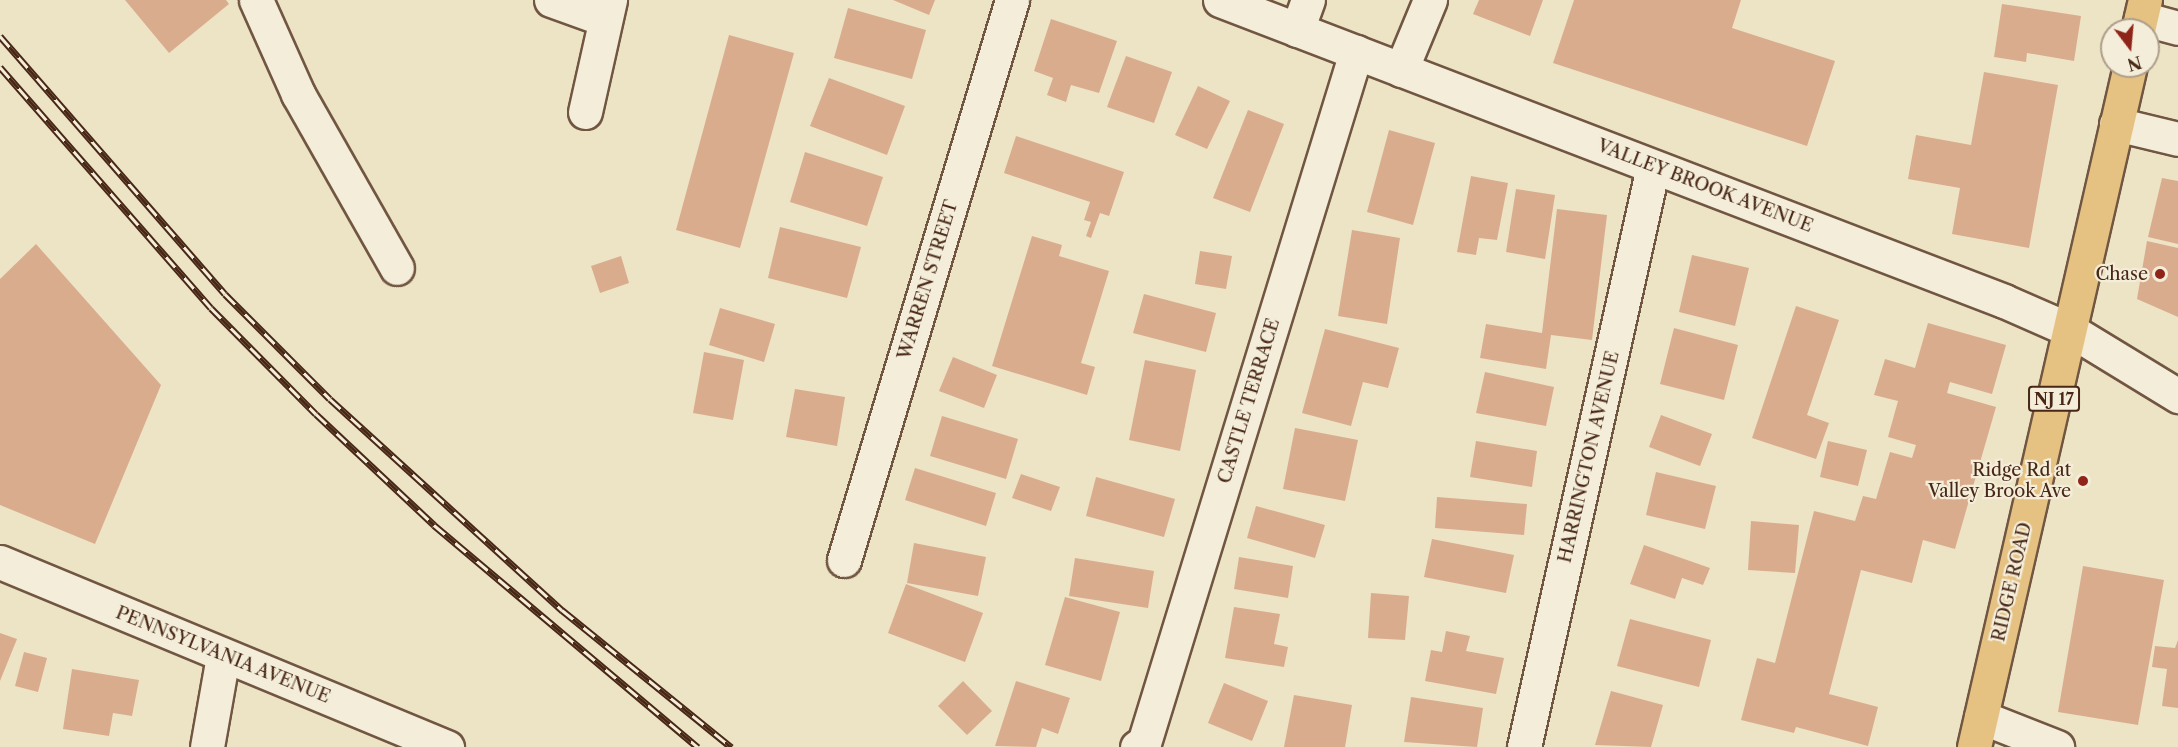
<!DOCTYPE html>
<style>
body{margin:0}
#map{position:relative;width:2178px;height:747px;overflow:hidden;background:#ede4c5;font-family:"Libre Caslon Text",serif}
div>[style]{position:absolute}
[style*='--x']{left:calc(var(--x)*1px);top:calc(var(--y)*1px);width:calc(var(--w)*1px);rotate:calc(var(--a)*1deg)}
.building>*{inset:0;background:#daac8e}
.roads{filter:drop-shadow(2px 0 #715642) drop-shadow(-2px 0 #715642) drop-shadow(0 2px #715642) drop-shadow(0 -2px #715642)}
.minor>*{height:33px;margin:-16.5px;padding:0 16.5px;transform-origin:16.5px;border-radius:16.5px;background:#f3edd9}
.major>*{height:33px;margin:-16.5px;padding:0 16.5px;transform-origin:16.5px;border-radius:16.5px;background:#e6c282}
.rail>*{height:7px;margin-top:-3.5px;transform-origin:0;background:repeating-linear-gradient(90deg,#f3edd9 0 14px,#482716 0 28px);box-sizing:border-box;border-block:2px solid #482716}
.dots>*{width:16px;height:16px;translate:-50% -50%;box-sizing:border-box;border:3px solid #f3edd9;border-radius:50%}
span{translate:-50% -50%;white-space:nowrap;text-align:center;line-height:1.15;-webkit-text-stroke:4.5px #f3edd9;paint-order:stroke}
.shield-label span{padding:2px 4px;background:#f3edd9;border:2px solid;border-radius:4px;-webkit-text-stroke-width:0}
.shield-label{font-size:16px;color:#482716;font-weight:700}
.street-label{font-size:18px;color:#482716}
.poi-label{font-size:18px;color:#482716}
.right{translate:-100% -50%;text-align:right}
.north{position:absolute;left:2100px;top:18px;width:60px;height:60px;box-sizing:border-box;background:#f3edd9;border:2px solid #af9e8b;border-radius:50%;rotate:164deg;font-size:16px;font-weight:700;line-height:24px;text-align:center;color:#482716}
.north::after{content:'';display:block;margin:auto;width:21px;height:27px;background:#8f2418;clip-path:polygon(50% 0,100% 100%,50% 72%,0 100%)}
</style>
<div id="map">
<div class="building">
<div style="clip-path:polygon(125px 0,226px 0,229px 4px,169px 53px)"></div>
<div style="clip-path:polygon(893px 0,935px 0,929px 15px)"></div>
<div style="clip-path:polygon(1479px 0,1543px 0,1530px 36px,1473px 14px)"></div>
<div style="clip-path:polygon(1574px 0,1741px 0,1732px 28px,1835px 61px,1807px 146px,1553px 63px)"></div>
<div style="clip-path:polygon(2002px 4px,2081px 16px,2074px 61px,2027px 53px,2026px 62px,1994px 57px)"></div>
<div style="clip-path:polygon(848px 8px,926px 30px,912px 79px,834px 58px)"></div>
<div style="clip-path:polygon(1051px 19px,1117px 41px,1099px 93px,1071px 85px,1066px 102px,1047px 95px,1053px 78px,1034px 71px)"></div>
<div style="clip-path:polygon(729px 35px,794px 53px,740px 248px,676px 230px)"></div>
<div style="clip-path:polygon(1126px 56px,1172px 72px,1154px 123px,1107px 107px)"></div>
<div style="clip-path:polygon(1984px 72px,2058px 85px,2029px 248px,1952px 234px,1960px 188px,1908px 179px,1916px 135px,1971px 145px)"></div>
<div style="clip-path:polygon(829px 78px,905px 106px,887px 155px,810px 126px)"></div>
<div style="clip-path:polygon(1198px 86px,1230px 101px,1207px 149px,1175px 135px)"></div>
<div style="clip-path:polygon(1248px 110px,1284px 124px,1250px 212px,1213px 198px)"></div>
<div style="clip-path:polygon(1389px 130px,1435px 143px,1413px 225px,1367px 212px)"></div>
<div style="clip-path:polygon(1016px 136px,1124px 172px,1109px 216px,1100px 213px,1091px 238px,1086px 236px,1091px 222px,1084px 220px,1090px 202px,1004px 173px)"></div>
<div style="clip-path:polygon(805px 152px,883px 177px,867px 226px,790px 202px)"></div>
<div style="clip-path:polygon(1471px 176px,1508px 183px,1497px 240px,1479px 238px,1476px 255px,1457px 252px)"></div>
<div style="clip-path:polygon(2162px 178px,2178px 181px,2178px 244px,2148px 237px)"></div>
<div style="clip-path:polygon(1516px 189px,1555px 195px,1545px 259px,1506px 252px)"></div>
<div style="clip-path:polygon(1557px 209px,1607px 215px,1592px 340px,1551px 335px,1546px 369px,1480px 358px,1486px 324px,1542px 333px)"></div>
<div style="clip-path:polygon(780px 227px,861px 247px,847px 298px,768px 278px)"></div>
<div style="clip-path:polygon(1352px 230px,1400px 238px,1387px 324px,1338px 316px)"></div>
<div style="clip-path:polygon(1032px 236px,1062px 245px,1059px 256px,1109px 271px,1081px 363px,1095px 367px,1087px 395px,992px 366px)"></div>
<div style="clip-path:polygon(2147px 241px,2178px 248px,2178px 317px,2137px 299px)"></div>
<div style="clip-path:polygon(36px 244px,161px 385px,95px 544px,0 505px,0 279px)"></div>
<div style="clip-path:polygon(1200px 251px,1232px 256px,1226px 289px,1195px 284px)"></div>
<div style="clip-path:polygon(1692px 255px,1749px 268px,1735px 326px,1679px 312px)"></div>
<div style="clip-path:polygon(621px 256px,629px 283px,600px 293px,591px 266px)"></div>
<div style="clip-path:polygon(1144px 294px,1216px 313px,1206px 352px,1133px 333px)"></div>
<div style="clip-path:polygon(1796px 306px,1839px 320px,1807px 415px,1829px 423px,1816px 459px,1752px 438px)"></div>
<div style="clip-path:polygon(720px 308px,775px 324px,764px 362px,709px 345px)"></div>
<div style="clip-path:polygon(1928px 323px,2006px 345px,1992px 394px,1950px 382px,1947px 393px,1996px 407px,1955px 549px,1923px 540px,1912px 583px,1861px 570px,1829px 694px,1878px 707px,1868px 746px,1796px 727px,1794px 733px,1741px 720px,1757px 658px,1775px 663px,1814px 511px,1855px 521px,1863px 496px,1876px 499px,1890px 452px,1912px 458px,1916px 445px,1888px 437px,1898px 401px,1874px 395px,1885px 359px,1915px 368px)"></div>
<div style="clip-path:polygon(1674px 328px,1738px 345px,1724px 400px,1660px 384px)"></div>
<div style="clip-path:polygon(1325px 329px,1399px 348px,1388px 388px,1363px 382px,1351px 426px,1302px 413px)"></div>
<div style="clip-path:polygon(704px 352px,744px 360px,733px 420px,693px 413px)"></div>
<div style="clip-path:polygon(953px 357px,997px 375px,984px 408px,939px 391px)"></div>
<div style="clip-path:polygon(1145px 360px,1196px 370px,1180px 451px,1129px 440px)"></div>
<div style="clip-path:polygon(1485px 372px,1554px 387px,1546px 426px,1476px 413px)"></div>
<div style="clip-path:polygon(795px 389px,845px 397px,837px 446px,786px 437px)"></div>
<div style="clip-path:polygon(1661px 415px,1712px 434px,1700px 466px,1649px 447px)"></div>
<div style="clip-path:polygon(942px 416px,1018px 439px,1006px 479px,930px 456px)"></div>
<div style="clip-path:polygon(1295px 428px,1358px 440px,1345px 501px,1283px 489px)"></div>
<div style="clip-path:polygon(1476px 441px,1537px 451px,1532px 487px,1470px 477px)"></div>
<div style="clip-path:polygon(1828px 441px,1867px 450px,1858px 486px,1820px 477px)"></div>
<div style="clip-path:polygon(915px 468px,996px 493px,986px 526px,905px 500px)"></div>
<div style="clip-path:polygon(1656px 472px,1716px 486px,1705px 529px,1646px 515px)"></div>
<div style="clip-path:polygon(1021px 474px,1060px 487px,1051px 511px,1012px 498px)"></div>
<div style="clip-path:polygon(1096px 477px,1175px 499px,1164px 537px,1086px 516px)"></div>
<div style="clip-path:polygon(1437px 497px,1527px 504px,1524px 535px,1435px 528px)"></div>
<div style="clip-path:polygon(1256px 506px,1325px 525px,1315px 558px,1247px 538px)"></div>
<div style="clip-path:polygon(1751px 521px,1799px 525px,1795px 573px,1748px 570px)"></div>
<div style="clip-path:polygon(1432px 539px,1514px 555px,1506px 593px,1424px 577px)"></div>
<div style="clip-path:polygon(914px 543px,986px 557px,978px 596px,907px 583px)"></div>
<div style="clip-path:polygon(1644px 545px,1710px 568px,1703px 585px,1682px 578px,1675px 599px,1630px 584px)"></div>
<div style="clip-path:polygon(1239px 557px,1293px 566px,1288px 598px,1234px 589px)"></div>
<div style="clip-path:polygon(1075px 558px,1154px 571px,1148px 608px,1069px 596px)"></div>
<div style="clip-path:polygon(2083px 566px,2164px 580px,2138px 725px,2058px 712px)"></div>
<div style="clip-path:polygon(906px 584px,983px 613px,965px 662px,888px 633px)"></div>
<div style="clip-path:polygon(1371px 593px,1409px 596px,1405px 640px,1368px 638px)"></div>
<div style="clip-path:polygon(1065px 597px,1120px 612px,1101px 681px,1045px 665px)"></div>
<div style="clip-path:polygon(1234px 607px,1280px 614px,1274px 644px,1288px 647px,1284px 667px,1225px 658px)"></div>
<div style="clip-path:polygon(1630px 619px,1711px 640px,1699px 687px,1617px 666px)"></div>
<div style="clip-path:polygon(1446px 631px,1470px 636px,1466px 651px,1504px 658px,1496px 694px,1425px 681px,1431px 650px,1442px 652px)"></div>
<div style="clip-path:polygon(0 633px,17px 639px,0 681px)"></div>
<div style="clip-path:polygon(2178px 640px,2178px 708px,2162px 706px,2167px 669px,2152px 667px,2155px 646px,2175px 648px)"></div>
<div style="clip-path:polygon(24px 652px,47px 658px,38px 692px,15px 686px)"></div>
<div style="clip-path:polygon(72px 669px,139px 680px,132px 716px,113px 713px,109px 736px,63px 729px)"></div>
<div style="clip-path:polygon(963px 681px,992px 711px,967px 735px,938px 706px)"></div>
<div style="clip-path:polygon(1016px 681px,1070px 698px,1058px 734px,1042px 728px,1036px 747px,995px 746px)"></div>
<div style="clip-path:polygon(1224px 683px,1268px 701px,1252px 741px,1208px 723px)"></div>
<div style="clip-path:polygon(1611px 691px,1663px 705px,1651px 747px,1595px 745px)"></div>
<div style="clip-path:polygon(1294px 695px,1352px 705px,1345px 747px,1284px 747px)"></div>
<div style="clip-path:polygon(1411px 697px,1483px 708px,1477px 747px,1404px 742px)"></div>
</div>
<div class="roads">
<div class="minor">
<div style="--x:256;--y:0;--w:103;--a:65.9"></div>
<div style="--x:298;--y:94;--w:200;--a:60.4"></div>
<div style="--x:551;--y:0;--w:56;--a:19.7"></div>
<div style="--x:1220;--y:0;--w:840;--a:21"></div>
<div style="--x:2004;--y:301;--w:72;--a:23.7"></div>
<div style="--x:2070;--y:330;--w:127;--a:31.4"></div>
<div style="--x:2141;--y:18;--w:38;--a:15"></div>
<div style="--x:1297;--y:30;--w:32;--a:-70"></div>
<div style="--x:1401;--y:70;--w:76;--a:-67.5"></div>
<div style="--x:585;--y:112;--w:115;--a:-77.4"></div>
<div style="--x:2116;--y:124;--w:64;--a:13.6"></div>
<div style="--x:844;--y:560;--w:585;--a:-73.3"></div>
<div style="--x:0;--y:562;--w:484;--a:22.5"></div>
<div style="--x:1981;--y:717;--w:82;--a:21.5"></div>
<div style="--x:207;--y:747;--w:92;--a:-80"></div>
<div style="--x:1137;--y:747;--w:8;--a:-30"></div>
<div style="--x:1144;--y:743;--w:723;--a:-72.94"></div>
<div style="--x:1524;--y:747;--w:594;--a:-77.46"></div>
</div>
<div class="major">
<div style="--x:2138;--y:30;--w:31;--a:-77"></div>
<div style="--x:1974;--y:747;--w:699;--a:-77.1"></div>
</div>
</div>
<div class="rail">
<div style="--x:0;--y:36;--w:342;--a:48.9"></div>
<div style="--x:225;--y:294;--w:148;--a:45"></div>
<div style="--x:330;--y:399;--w:314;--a:42.3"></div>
<div style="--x:562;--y:610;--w:218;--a:39"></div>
<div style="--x:0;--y:67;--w:320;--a:48.8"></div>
<div style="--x:211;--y:308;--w:149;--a:45.3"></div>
<div style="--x:316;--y:414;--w:162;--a:43.2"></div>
<div style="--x:434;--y:525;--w:345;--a:40.1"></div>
</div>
<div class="dots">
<div style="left:2160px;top:274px;background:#8f2418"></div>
<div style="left:2083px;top:481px;background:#8f2418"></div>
</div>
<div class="shield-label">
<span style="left:2054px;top:399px">NJ 17</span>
</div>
<div class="street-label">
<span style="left:1705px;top:186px;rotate:21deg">VALLEY BROOK AVENUE</span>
<span style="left:928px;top:280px;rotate:-73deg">WARREN STREET</span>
<span style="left:1249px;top:401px;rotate:-73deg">CASTLE TERRACE</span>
<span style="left:1589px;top:457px;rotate:-77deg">HARRINGTON AVENUE</span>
<span style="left:2012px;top:582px;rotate:-77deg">RIDGE ROAD</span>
<span style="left:223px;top:655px;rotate:22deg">PENNSYLVANIA AVENUE</span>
</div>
<div class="poi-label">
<span class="right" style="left:2148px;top:274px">Chase</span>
<span class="right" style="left:2071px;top:481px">Ridge Rd at<br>Valley Brook Ave</span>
</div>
<div class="north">N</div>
</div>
